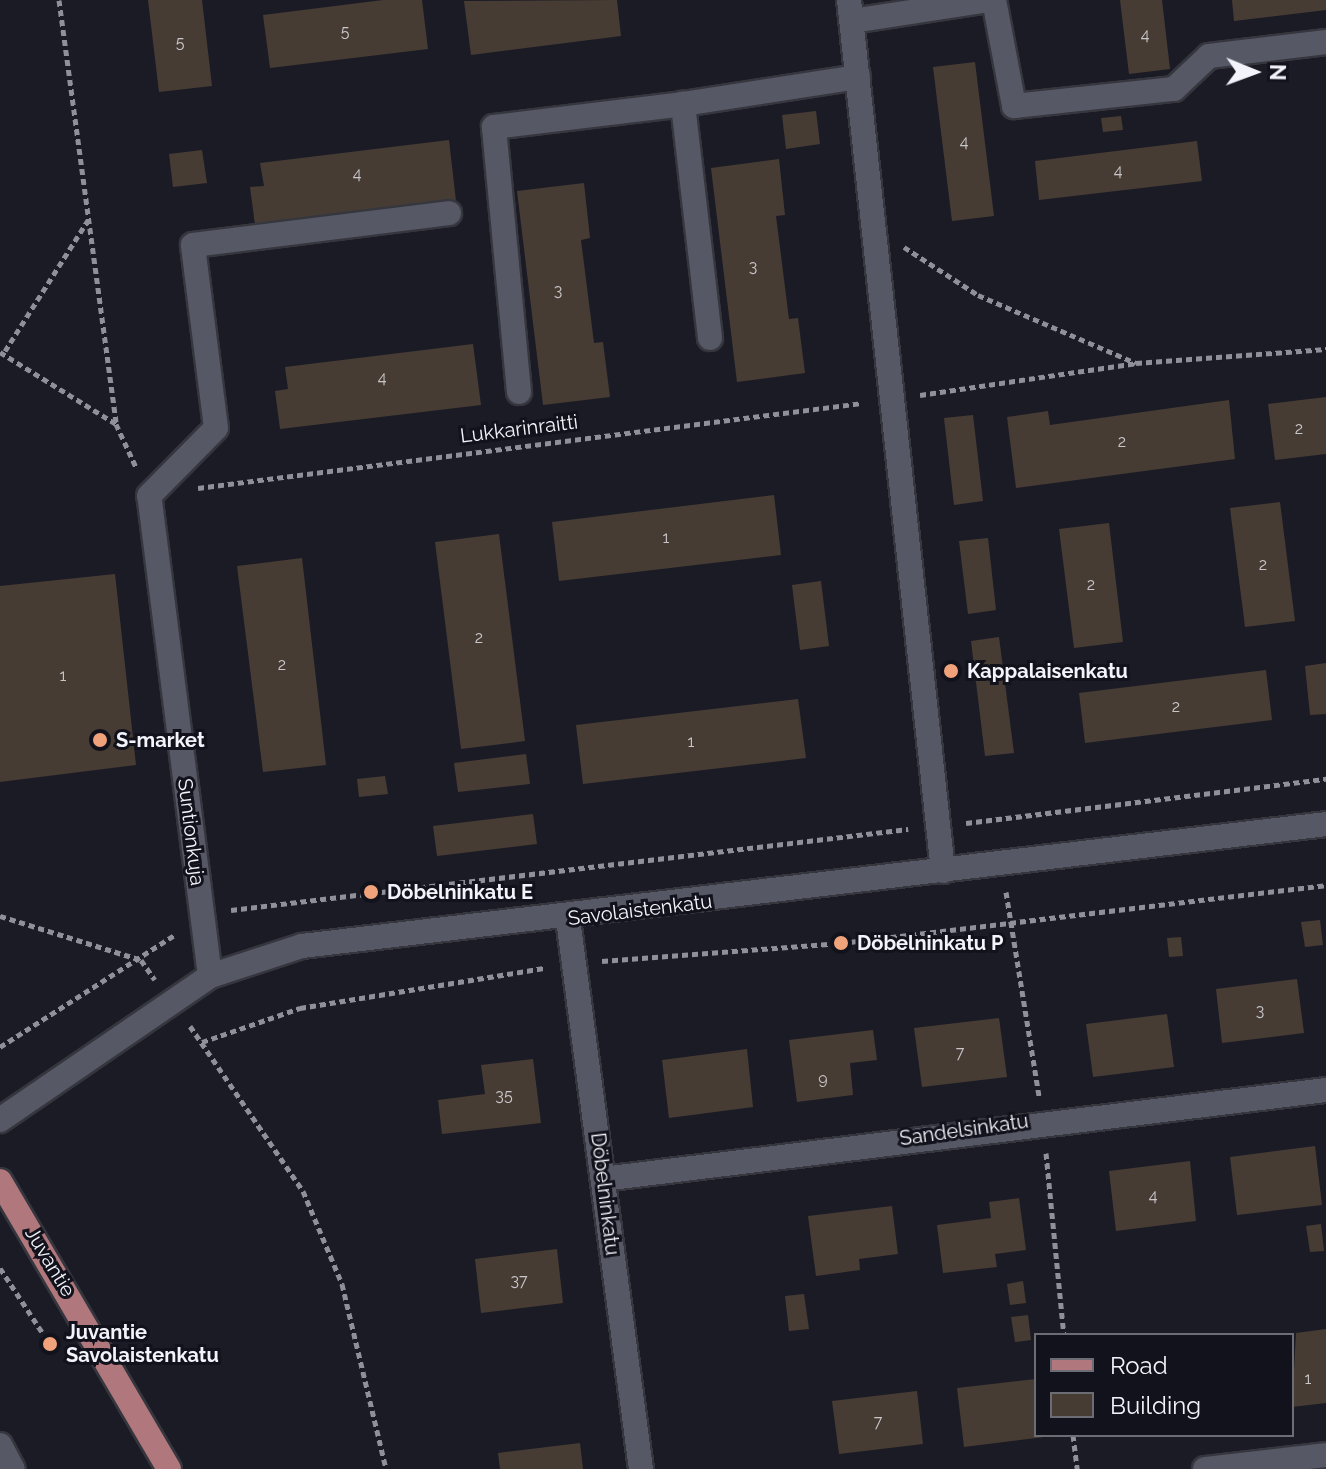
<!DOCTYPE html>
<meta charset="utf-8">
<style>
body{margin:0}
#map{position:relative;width:1326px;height:1469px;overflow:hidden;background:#1b1b26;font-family:Raleway,sans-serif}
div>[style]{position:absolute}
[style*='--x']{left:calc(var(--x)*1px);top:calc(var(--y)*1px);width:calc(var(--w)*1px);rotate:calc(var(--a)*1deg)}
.building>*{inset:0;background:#473c34}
.path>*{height:5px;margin-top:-2.5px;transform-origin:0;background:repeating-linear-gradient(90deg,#8f9099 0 6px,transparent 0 10px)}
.roads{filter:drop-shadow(2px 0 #35363e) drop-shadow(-2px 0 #35363e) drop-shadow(0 2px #35363e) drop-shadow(0 -2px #35363e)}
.minor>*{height:24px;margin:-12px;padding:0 12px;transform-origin:12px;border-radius:12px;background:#575865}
.major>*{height:24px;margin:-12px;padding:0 12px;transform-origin:12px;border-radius:12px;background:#b0787c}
.dots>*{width:22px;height:22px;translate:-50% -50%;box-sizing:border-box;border:4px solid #12121c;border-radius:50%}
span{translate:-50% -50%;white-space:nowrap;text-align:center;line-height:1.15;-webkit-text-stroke:6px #12121c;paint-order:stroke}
.number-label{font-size:16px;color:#c8c6c9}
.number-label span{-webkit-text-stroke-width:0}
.street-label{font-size:20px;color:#f3f4fb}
.poi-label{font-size:20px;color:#f3f4fb;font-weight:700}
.left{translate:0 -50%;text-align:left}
.legend{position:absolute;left:1034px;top:1333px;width:260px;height:104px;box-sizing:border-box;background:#12121c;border:2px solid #6c6c75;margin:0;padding:10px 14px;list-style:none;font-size:24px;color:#f3f4fb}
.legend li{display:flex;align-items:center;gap:16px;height:40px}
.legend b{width:40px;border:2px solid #6c6c75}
.north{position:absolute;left:1214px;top:32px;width:80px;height:80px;-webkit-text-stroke:6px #12121c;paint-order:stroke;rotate:91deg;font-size:22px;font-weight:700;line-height:32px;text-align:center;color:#f3f4fb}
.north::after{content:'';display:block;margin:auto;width:28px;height:36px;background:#f3f4fb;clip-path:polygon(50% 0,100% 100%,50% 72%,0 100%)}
</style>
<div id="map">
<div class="building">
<div style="clip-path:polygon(148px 0,202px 0,212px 86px,159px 92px)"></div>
<div style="clip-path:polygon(383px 0,422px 0,428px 49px,270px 68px,263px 15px)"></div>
<div style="clip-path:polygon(617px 0,621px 36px,471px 55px,464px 1px)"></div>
<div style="clip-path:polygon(1120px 0,1162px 0,1170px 69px,1129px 74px)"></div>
<div style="clip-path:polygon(1232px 0,1326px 0,1326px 10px,1234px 21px)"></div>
<div style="clip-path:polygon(975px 62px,994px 216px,952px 221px,933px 67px)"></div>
<div style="clip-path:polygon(816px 111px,820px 144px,786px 149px,782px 115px)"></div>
<div style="clip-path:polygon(1121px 116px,1123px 130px,1103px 132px,1101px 118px)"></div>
<div style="clip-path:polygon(449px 140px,456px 201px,255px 225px,250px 187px,264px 186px,260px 163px)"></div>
<div style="clip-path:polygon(1197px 141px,1202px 181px,1039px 200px,1035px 161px)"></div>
<div style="clip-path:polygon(202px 150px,207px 183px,173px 187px,169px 154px)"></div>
<div style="clip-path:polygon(779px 159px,785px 215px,776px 216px,789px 319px,798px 318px,805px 373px,737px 382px,711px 168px)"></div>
<div style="clip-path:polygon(584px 183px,590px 238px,581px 240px,594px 343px,603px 342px,610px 397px,543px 405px,517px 191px)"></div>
<div style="clip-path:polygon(473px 344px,481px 405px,280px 429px,275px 391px,288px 389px,285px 367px)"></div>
<div style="clip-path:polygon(1326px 397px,1326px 454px,1275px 460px,1268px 404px)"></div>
<div style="clip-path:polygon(1229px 400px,1235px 459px,1016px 488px,1007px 417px,1048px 411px,1050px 425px)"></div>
<div style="clip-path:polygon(973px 415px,983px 501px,954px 505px,944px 418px)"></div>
<div style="clip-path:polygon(774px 495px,781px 555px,559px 581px,552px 522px)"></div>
<div style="clip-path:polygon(1280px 502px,1295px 621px,1245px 627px,1230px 508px)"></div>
<div style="clip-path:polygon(1109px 523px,1123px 642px,1074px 648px,1059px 529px)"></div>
<div style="clip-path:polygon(499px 534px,525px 741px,461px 749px,435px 542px)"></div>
<div style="clip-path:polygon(988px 538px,996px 610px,968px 614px,959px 541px)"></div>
<div style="clip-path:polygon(302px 558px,326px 765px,263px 772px,237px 566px)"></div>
<div style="clip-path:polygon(115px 574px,136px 765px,0 782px,0 586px)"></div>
<div style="clip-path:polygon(821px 581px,829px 646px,800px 650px,792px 585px)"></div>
<div style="clip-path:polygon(999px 637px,1014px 753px,985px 756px,971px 641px)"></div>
<div style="clip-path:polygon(1326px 663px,1326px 714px,1310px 715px,1305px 666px)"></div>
<div style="clip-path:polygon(1266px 670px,1272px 720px,1085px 743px,1079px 693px)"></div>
<div style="clip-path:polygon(798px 699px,806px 758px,583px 784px,576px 725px)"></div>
<div style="clip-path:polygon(526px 754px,530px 784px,458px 792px,454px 763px)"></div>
<div style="clip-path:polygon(385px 776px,388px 794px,359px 797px,357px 779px)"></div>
<div style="clip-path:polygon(533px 814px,537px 844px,437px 856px,433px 826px)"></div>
<div style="clip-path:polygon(1320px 920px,1323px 945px,1305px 947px,1301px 922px)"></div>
<div style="clip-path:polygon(1181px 937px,1183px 956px,1169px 957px,1167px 938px)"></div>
<div style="clip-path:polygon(1297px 979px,1304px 1033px,1222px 1043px,1216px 989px)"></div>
<div style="clip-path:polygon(1167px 1014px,1174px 1067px,1093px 1077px,1086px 1024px)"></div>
<div style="clip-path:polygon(999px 1018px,1007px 1077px,922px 1087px,914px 1028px)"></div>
<div style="clip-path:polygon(873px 1030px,877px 1060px,850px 1063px,853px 1095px,797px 1102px,789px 1040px)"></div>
<div style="clip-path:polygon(747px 1049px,753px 1107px,669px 1118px,662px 1060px)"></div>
<div style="clip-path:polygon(533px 1059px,541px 1123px,442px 1134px,438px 1100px,485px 1094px,481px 1065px)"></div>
<div style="clip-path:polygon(1315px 1146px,1322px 1205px,1237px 1215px,1230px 1157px)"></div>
<div style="clip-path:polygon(1190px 1161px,1196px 1221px,1116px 1231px,1109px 1171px)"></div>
<div style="clip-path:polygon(1019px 1198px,1026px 1250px,995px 1254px,997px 1267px,943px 1273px,937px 1225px,991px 1218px,989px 1202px)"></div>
<div style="clip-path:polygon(892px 1206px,898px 1254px,859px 1259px,860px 1270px,816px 1276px,808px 1216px)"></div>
<div style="clip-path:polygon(1321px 1224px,1324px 1251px,1310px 1252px,1306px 1226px)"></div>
<div style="clip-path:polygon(557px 1249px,563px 1303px,481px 1313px,475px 1259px)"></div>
<div style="clip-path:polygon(1023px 1281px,1026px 1303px,1010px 1305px,1007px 1284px)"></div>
<div style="clip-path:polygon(804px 1294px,809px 1329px,789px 1331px,785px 1296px)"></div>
<div style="clip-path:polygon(1028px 1315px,1031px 1340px,1015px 1342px,1011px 1317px)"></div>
<div style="clip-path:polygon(1326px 1329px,1326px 1403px,1292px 1407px,1296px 1333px)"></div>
<div style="clip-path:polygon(1036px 1379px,1036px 1435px,1044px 1437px,964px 1447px,957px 1388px)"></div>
<div style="clip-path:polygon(917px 1391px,923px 1444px,839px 1454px,832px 1401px)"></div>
<div style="clip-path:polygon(580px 1443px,583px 1469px,500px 1469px,498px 1453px)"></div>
</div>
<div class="path">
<div style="--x:59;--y:0;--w:428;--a:82.3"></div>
<div style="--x:116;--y:424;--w:47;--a:65.1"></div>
<div style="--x:904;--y:247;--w:88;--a:33"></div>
<div style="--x:978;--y:295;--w:172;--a:23.3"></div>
<div style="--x:1136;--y:363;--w:191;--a:-4.2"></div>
<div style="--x:5;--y:351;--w:155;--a:-57.6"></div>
<div style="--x:0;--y:352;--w:137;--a:31.8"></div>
<div style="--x:920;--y:395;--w:218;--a:-8.4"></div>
<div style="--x:198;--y:488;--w:669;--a:-7.29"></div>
<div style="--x:966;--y:823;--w:363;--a:-7"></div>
<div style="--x:1006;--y:892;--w:207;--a:80.8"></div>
<div style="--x:231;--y:910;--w:682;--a:-6.82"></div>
<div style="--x:0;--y:916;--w:148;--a:17.3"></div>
<div style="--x:141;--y:960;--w:24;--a:55"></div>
<div style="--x:602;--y:961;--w:240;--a:-4.3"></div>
<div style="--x:841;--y:943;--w:488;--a:-6.8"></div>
<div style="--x:190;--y:1026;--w:200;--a:55.6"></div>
<div style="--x:303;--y:1191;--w:101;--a:67.2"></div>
<div style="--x:342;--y:1284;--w:190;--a:76.6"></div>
<div style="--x:202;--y:1042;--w:104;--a:-19.1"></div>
<div style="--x:300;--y:1008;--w:247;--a:-9.3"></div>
<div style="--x:0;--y:1047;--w:209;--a:-32.7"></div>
<div style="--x:1046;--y:1153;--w:183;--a:84.4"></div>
<div style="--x:0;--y:1268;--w:91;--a:56.7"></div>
<div style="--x:1073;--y:1435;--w:34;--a:83"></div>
</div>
<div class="roads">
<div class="minor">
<div style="--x:849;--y:0;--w:876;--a:83.84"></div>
<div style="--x:994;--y:0;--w:108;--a:79.3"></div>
<div style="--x:1014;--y:106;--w:161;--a:-6.1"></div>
<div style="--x:1174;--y:89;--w:48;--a:-43.3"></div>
<div style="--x:1209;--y:56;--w:118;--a:-6.8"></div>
<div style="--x:852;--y:21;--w:140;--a:-8.7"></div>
<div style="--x:710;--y:338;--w:236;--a:-96.6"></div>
<div style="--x:683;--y:104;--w:177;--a:-8.8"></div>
<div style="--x:519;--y:392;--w:266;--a:-95.4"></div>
<div style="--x:494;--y:127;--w:190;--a:-6.9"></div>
<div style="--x:568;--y:919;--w:555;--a:82.44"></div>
<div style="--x:210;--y:976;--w:484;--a:-97.2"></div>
<div style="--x:149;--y:496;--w:95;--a:-45.4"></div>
<div style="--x:216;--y:428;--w:184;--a:-97.2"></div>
<div style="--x:193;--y:245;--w:258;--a:-7.1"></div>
<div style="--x:0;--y:1120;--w:255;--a:-34.4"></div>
<div style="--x:210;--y:976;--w:97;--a:-18.1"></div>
<div style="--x:302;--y:946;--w:1031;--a:-6.79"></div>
<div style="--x:603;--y:1179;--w:728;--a:-7.02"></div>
<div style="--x:0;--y:1445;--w:27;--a:62"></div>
<div style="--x:1205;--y:1469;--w:122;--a:-6.6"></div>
</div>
<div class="major">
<div style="--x:0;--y:1181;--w:334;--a:59.6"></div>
</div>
</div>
<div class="dots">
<div style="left:951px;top:671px;background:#f0a27a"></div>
<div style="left:100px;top:740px;background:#f0a27a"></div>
<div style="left:371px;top:892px;background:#f0a27a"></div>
<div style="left:841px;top:943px;background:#f0a27a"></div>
<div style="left:50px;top:1344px;background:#f0a27a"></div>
</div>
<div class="number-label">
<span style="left:345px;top:32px">5</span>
<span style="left:1145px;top:35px">4</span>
<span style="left:180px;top:43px">5</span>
<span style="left:964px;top:142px">4</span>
<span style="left:1118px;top:171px">4</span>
<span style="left:357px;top:174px">4</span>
<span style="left:753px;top:267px">3</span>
<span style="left:558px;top:291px">3</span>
<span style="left:382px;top:378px">4</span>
<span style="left:1299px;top:429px">2</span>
<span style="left:1122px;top:442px">2</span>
<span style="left:666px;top:538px">1</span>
<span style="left:1263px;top:565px">2</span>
<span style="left:1091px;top:585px">2</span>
<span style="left:479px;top:638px">2</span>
<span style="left:282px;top:665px">2</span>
<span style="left:63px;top:676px">1</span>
<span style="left:1176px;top:707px">2</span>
<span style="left:691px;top:742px">1</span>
<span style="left:1260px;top:1011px">3</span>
<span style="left:960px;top:1053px">7</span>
<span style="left:823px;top:1079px">9</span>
<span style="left:504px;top:1096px">35</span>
<span style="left:1153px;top:1196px">4</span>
<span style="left:519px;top:1281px">37</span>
<span style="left:1308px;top:1379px">1</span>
<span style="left:878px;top:1422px">7</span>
</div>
<div class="street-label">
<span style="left:519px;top:429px;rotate:-7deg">Lukkarinraitti</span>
<span style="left:191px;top:832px;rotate:83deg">Suntionkuja</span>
<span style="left:640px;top:910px;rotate:-7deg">Savolaistenkatu</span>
<span style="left:964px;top:1130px;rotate:-8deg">Sandelsinkatu</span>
<span style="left:605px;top:1194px;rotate:83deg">Döbelninkatu</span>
<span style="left:50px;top:1262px;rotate:59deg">Juvantie</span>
</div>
<div class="poi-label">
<span class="left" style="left:967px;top:671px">Kappalaisenkatu</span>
<span class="left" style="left:116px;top:740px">S-market</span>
<span class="left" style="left:387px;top:892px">Döbelninkatu E</span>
<span class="left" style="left:857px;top:943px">Döbelninkatu P</span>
<span class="left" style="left:66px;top:1344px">Juvantie<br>Savolaistenkatu</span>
</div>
<ul class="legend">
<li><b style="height:10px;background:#b0787c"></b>Road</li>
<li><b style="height:22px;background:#473c34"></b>Building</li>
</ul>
<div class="north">N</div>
</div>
